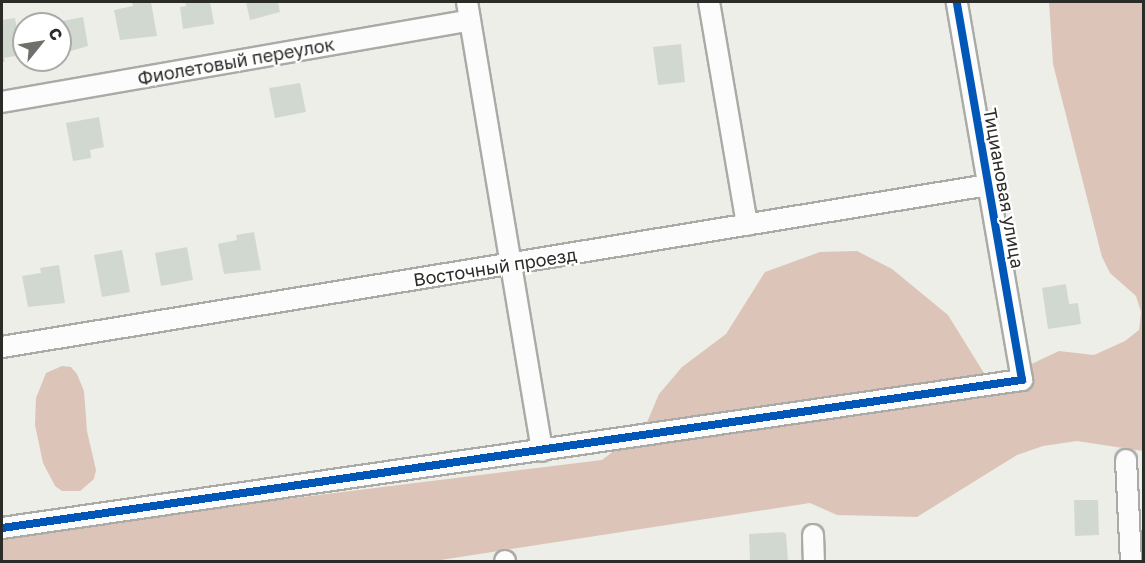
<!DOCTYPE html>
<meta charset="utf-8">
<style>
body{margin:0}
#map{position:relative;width:1145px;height:563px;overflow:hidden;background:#edeee8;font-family:"Golos Text",sans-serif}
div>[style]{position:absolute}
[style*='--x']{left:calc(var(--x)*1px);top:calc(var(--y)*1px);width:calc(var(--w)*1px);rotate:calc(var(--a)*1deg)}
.forest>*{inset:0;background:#dcc5b8}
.building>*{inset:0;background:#d1d8d0}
.roads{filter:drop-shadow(2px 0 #aaaba7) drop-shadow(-2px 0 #aaaba7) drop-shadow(0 2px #aaaba7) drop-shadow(0 -2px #aaaba7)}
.street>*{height:20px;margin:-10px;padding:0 10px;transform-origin:10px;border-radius:10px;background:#fcfcfc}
.cycleway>*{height:8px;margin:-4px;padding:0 4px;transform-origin:4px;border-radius:4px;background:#0057b8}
span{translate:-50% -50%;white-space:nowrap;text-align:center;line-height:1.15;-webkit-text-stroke:4.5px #fff;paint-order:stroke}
.street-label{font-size:18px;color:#2b2c28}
.frame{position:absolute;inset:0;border:3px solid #2b2c28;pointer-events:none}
.north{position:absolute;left:12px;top:12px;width:60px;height:60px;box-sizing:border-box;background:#fff;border:2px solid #aaaba9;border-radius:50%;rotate:60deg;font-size:16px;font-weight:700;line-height:24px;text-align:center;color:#2b2c28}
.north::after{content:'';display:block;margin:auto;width:21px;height:27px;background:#6f706b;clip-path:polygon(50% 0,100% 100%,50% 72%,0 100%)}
</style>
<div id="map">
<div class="forest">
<div style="clip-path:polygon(1049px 2px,1143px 2px,1143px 451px,1077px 441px,1043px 446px,1017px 455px,917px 517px,837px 515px,810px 503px,434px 561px,2px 561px,2px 534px,602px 460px,645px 427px,659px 394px,682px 367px,726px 334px,765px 272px,820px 252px,857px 251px,892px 269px,948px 315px,987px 378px,1006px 376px,1059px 351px,1094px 355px,1125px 341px,1139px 330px,1141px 312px,1136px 296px,1110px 273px,1102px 257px,1053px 64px)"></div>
<div style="clip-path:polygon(62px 366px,71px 367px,77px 374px,84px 391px,87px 431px,96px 470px,94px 479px,80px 491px,62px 491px,55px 486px,43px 463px,35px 425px,36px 398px,46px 373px)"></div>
</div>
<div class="building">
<div style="clip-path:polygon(132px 2px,151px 2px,157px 36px,120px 40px,114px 10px,133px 6px)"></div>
<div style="clip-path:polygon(185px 2px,210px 2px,214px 24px,183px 29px,180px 7px,186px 6px)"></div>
<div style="clip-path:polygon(246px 2px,278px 2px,280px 12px,250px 20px)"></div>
<div style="clip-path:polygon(83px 17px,88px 46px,60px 54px,60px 24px,52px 23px)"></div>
<div style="clip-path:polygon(15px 18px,21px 55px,4px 58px,5px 62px,2px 62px,2px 20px)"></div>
<div style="clip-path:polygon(681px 44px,685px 82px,658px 85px,653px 47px)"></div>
<div style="clip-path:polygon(300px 83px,306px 112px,275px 118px,269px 88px)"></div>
<div style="clip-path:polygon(99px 117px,104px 147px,90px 150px,91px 158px,73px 161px,66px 123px)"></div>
<div style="clip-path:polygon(254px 232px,261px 270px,224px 274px,218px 244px,237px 240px,236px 235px)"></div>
<div style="clip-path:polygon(187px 247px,193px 280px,161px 286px,155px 253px)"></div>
<div style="clip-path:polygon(122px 250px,130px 292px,102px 297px,94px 255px)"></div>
<div style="clip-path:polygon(59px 265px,65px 303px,28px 307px,22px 276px,41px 273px,40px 268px)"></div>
<div style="clip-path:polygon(1066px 284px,1069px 304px,1078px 303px,1081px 324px,1048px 329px,1042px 288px)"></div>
<div style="clip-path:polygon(1074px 500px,1098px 500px,1099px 535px,1075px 536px)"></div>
<div style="clip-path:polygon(783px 532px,786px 534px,788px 562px,750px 562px,749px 534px)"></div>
</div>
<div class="roads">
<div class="street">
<div style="--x:467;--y:2;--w:455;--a:80.5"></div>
<div style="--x:709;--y:2;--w:226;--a:80.3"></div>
<div style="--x:2;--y:102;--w:475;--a:-9.9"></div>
<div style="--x:2;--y:347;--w:999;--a:-9.33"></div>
<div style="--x:1126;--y:460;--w:102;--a:87.2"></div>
<div style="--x:2;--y:528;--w:1031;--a:-8.26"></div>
<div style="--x:1022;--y:380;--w:384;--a:-99.8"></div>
<div style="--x:813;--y:535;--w:27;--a:88"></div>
<div style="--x:505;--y:561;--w:1;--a:90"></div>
</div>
</div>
<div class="cycleway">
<div style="--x:2;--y:528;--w:1031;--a:-8.26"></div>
<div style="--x:1022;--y:380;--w:384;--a:-99.8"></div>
</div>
<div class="street-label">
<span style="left:236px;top:61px;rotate:-10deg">Фиолетовый переулок</span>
<span style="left:1004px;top:188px;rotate:80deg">Тициановая улица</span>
<span style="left:495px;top:267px;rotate:-9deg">Восточный проезд</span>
</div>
<div class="frame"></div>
<div class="north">С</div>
</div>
